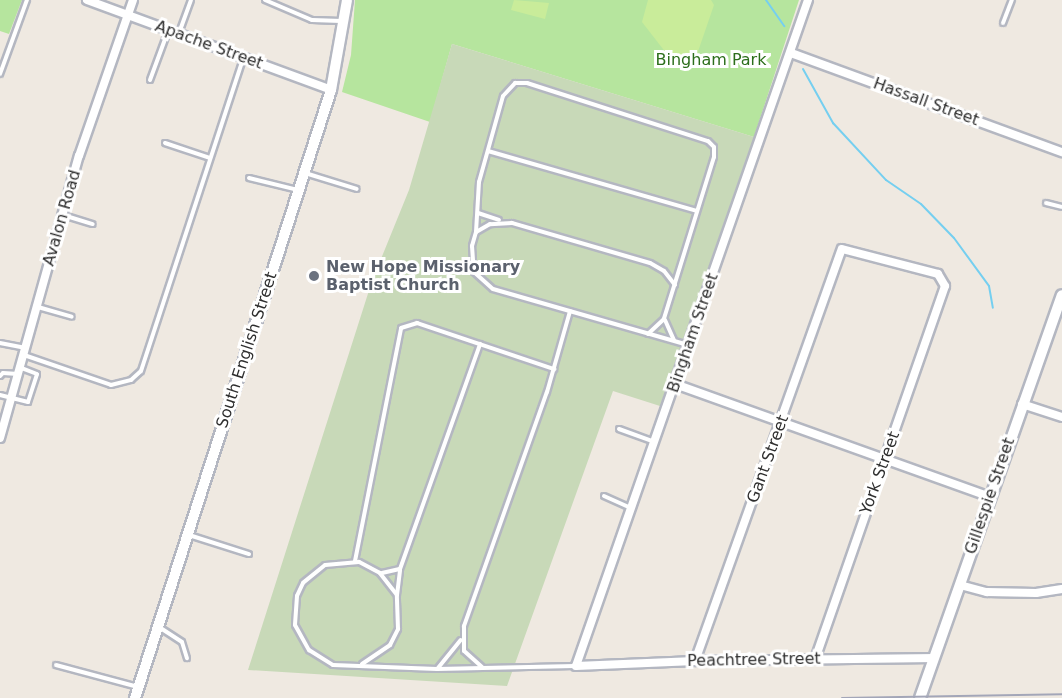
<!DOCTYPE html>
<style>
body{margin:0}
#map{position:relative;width:1062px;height:698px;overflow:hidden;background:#efe9e1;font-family:"DejaVu Sans",sans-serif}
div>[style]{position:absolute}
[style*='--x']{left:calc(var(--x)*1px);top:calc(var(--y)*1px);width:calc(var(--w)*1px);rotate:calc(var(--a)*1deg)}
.green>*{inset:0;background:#b6e59e}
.cemetery>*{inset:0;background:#c8d9b8}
.pitch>*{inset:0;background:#c9ec9a}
.stream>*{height:2px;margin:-1px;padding:0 1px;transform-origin:1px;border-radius:1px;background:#75cff0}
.roads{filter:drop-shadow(2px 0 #b4b7c1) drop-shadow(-2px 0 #b4b7c1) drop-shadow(0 2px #b4b7c1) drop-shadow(0 -2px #b4b7c1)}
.lane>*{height:4px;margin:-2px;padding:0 2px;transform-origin:2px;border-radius:2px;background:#fff}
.street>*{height:8px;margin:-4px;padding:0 4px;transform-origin:4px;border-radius:4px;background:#fff}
.secondary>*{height:10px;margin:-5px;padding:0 5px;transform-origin:5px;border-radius:5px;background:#fff}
.rail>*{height:2px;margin:-1px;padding:0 1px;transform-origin:1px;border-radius:1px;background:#a3a6b8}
.dots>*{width:16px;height:16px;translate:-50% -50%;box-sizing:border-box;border:3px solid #fff;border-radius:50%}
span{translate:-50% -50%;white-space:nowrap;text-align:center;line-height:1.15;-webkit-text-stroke:6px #fff;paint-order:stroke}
.street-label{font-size:16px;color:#2e2e2e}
.park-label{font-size:16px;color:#2c6e1b}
.worship-label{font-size:16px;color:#5b616d;font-weight:700}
.left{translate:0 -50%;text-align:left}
</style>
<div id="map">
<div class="green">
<div style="clip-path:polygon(0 0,22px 0,9px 34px,0 31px)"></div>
<div style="clip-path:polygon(355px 0,799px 0,754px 137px,452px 44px,430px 122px,342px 92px,351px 55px)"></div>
</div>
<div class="cemetery">
<div style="clip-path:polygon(452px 44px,754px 137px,660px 406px,613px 391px,507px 686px,248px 670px,372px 281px,409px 190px)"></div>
</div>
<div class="pitch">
<div style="clip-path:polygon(514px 0,549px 3px,545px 19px,511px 10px)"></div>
<div style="clip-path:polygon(648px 0,711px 0,714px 5px,693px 66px,670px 58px,642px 22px)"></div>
</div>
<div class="stream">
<div style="--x:766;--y:0;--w:32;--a:55"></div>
<div style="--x:803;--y:69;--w:62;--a:60.9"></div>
<div style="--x:833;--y:123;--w:78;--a:47.1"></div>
<div style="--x:886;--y:180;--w:42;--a:34.4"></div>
<div style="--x:921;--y:204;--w:47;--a:45.9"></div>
<div style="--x:954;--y:238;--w:59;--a:53.9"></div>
<div style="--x:989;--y:286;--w:22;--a:80"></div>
</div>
<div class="roads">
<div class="lane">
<div style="--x:265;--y:0;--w:51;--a:23.1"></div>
<div style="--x:312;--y:20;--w:29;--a:2"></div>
<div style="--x:1003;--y:23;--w:25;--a:-69"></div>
<div style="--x:179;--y:33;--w:35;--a:-70"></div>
<div style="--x:0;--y:74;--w:79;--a:-70"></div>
<div style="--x:150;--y:80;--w:52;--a:-69.8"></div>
<div style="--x:165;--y:143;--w:47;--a:18.4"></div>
<div style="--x:488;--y:151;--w:217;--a:16"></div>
<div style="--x:305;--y:173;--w:54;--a:17.1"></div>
<div style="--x:249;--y:178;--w:50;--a:13.8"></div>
<div style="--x:1046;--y:203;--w:16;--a:14"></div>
<div style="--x:478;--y:213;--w:22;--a:18"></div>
<div style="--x:63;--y:215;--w:31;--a:17"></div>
<div style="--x:476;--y:232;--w:50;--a:-86.6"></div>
<div style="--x:479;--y:182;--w:89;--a:-74.4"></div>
<div style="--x:503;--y:96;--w:18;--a:-47"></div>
<div style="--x:515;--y:83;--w:12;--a:0"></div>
<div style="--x:527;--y:83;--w:190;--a:17.8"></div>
<div style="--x:708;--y:141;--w:8;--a:45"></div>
<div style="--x:714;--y:147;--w:10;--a:90"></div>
<div style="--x:714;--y:157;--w:170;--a:107.2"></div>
<div style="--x:664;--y:319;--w:22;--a:137"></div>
<div style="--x:675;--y:285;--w:18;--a:-128"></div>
<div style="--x:664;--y:271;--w:16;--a:-150"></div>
<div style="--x:650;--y:263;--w:144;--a:-163.8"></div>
<div style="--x:512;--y:223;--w:22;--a:177"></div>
<div style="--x:490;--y:224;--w:16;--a:150"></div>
<div style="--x:476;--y:232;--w:15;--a:106"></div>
<div style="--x:472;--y:246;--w:26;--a:86"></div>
<div style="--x:474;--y:272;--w:25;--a:42"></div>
<div style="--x:493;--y:289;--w:203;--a:16"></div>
<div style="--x:38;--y:307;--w:35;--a:16"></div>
<div style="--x:665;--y:320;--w:22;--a:66"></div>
<div style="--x:0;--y:343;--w:25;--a:11"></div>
<div style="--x:24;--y:355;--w:92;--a:19"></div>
<div style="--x:111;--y:385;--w:21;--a:-14"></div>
<div style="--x:131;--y:380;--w:13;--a:-42"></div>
<div style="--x:141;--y:371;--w:328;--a:-71.9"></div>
<div style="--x:0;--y:376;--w:4;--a:-45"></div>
<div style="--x:3;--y:373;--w:15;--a:4"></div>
<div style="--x:0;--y:395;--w:29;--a:14"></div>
<div style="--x:28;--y:402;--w:29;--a:-72"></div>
<div style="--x:37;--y:374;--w:17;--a:-159"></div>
<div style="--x:619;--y:429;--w:37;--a:20"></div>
<div style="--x:604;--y:496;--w:30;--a:24"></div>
<div style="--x:189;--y:535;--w:63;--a:17.6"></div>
<div style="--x:355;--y:561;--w:237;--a:-78.8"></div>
<div style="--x:401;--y:328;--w:17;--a:-17"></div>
<div style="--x:417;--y:323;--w:145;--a:18.6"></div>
<div style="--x:382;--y:573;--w:18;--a:-13"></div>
<div style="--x:400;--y:569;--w:239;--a:-70.4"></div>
<div style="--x:397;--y:595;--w:25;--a:-83"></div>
<div style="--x:159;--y:627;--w:27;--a:33"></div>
<div style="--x:182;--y:642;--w:17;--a:73"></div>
<div style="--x:362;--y:664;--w:34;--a:-34"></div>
<div style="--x:390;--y:645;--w:18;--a:-63"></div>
<div style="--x:398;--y:629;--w:34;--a:-92"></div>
<div style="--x:397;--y:595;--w:28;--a:-128"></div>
<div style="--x:380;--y:573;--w:24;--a:-152"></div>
<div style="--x:359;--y:562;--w:34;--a:175"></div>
<div style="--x:325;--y:565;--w:28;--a:141"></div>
<div style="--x:303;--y:583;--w:14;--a:115"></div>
<div style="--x:297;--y:596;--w:29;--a:94"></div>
<div style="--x:295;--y:625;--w:29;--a:61"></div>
<div style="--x:309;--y:650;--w:28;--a:32"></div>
<div style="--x:333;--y:665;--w:104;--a:2.2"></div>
<div style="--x:437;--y:669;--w:138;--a:-1.2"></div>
<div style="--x:56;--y:665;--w:85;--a:15"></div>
<div style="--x:482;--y:667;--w:24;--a:-138"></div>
<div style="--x:464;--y:651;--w:25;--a:-90"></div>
<div style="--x:464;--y:626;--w:248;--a:-70.5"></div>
<div style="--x:547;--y:392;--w:84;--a:-74.1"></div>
<div style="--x:438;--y:668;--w:36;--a:-51"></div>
</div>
<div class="street">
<div style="--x:87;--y:0;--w:260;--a:20.2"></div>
<div style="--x:808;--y:0;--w:705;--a:109.21"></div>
<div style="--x:576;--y:666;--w:119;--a:-2.4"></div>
<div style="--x:695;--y:661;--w:237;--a:-0.7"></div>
<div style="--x:791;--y:53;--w:289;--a:20.1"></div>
<div style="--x:675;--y:384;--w:335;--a:19.7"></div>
<div style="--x:1022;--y:404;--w:42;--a:18"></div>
<div style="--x:0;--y:438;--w:293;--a:-74.4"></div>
<div style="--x:79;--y:156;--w:165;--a:-70.9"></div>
<div style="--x:960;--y:585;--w:28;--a:15"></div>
<div style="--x:987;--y:592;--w:49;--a:1.2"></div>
<div style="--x:1036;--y:593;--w:26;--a:-9"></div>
<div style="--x:695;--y:661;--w:437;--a:-70.4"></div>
<div style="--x:842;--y:249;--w:99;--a:14.6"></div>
<div style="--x:938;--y:274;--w:14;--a:60"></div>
<div style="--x:945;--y:286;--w:395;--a:109.2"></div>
</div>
<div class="secondary">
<div style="--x:135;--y:698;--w:639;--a:-72.13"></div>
<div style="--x:331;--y:90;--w:91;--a:-79.9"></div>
<div style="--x:920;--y:698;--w:427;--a:-70.6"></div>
</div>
</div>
<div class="rail">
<div style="--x:842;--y:698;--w:220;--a:-1"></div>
</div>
<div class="dots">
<div style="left:314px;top:276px;background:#6b7280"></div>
</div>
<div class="street-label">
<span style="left:209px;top:45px;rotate:20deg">Apache Street</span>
<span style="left:926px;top:102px;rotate:20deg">Hassall Street</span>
<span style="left:62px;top:218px;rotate:-74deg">Avalon Road</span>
<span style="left:693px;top:333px;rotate:-71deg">Bingham Street</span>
<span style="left:247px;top:350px;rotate:-72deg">South English Street</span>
<span style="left:768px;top:459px;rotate:-70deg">Gant Street</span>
<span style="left:880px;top:473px;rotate:-70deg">York Street</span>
<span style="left:990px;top:496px;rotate:-71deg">Gillespie Street</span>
<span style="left:754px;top:660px;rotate:-1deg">Peachtree Street</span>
</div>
<div class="park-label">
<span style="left:711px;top:60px">Bingham Park</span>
</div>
<div class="worship-label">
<span class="left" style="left:326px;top:276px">New Hope Missionary<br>Baptist Church</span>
</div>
</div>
